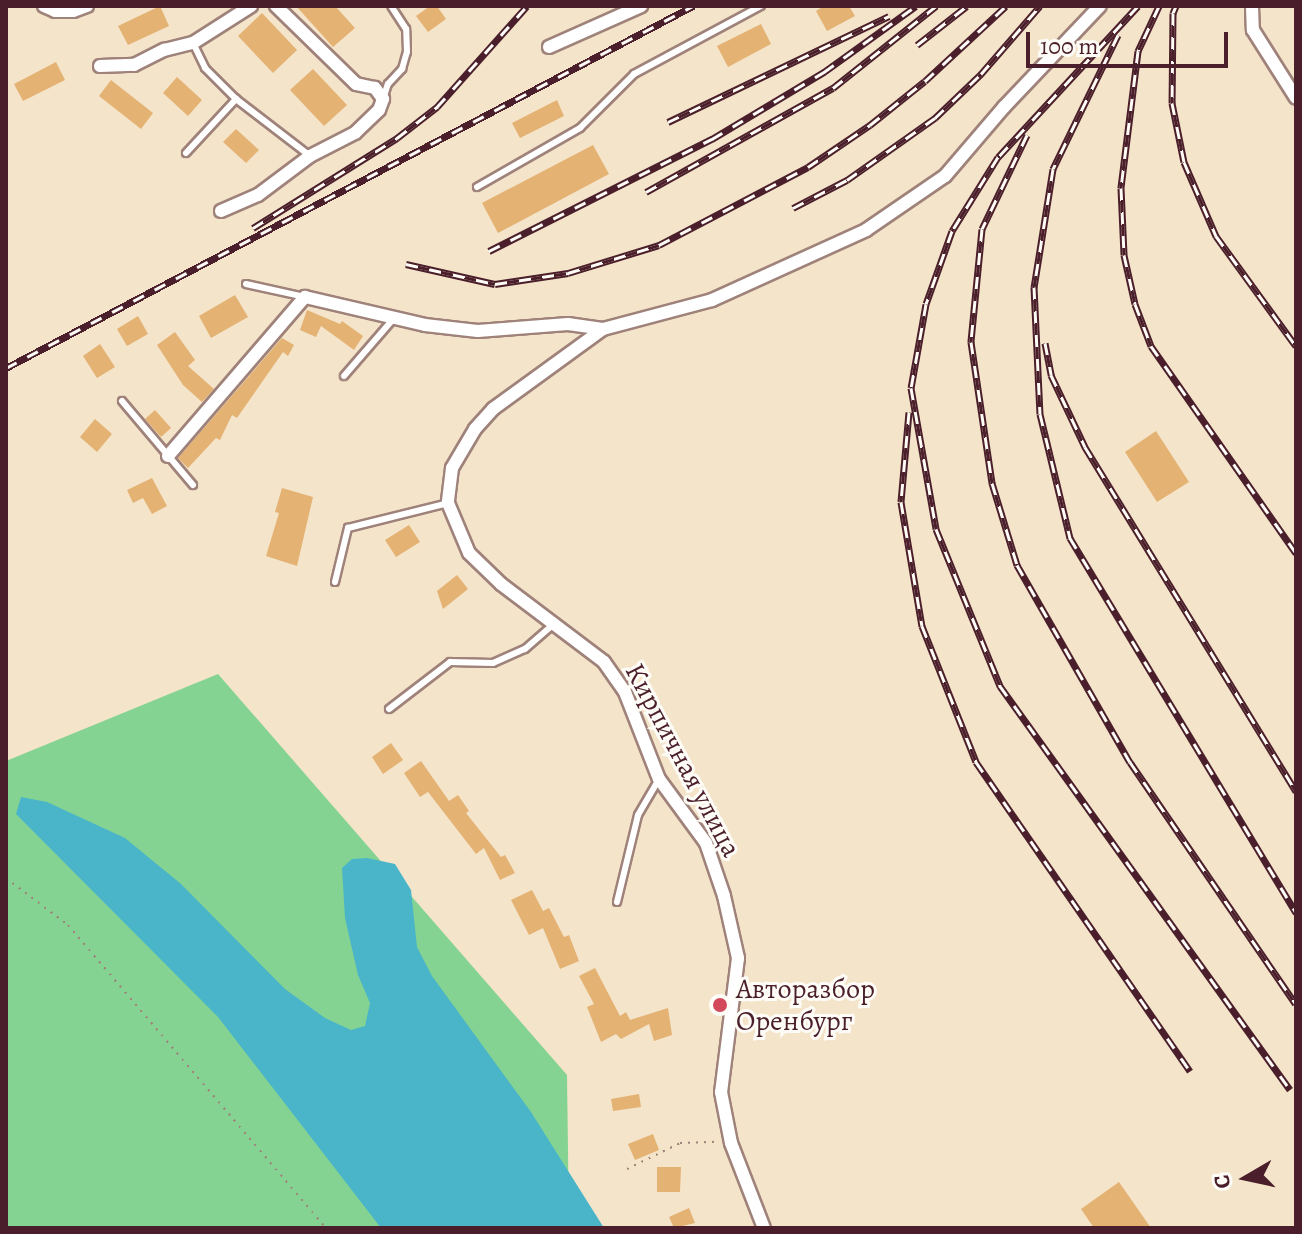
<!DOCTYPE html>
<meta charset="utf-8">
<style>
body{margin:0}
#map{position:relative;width:1302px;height:1234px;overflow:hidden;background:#f4e4ca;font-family:Alegreya,serif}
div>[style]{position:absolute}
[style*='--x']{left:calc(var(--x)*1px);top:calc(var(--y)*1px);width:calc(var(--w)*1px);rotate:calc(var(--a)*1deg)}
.green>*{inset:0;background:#85d392}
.water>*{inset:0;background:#4ab5c8}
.building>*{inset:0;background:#e4b273}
.path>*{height:2px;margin-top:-1px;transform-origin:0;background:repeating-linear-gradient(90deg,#9f827a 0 2px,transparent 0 8px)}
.roads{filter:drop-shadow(2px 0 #9f827a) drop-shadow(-2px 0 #9f827a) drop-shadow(0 2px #9f827a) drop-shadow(0 -2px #9f827a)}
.service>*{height:6px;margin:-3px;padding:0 3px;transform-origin:3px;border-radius:3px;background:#fff}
.minor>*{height:12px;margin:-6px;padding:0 6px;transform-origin:6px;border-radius:6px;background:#fff}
.rail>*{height:7px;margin-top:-3.5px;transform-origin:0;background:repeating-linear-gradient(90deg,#fdfcf7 0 12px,#4a1f2b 0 24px);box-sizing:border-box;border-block:2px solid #4a1f2b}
.dots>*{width:22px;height:22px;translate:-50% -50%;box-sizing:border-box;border:4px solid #fdfcf7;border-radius:50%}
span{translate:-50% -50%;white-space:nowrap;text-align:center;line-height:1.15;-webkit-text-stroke:6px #fdfcf7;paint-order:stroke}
.street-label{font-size:28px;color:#4a1f2b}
.poi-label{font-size:28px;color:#4a1f2b}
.left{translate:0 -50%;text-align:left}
.frame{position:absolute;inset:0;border:8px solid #4a1f2b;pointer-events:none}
.north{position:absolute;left:1206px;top:1138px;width:80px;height:80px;-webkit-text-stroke:6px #fdfcf7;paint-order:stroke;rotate:261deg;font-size:22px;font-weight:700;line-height:32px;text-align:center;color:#4a1f2b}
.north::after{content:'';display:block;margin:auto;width:28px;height:36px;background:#4a1f2b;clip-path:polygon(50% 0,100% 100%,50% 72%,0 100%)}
.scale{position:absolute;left:1026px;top:32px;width:202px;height:36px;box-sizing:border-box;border:4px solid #4a1f2b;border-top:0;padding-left:10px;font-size:24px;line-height:28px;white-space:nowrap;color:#4a1f2b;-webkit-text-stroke:6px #fdfcf7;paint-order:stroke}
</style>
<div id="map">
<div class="green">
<div style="clip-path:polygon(218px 674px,567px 1075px,569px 1228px,6px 1228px,6px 761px)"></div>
</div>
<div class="water">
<div style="clip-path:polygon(21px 797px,47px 802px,125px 838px,181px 884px,285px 989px,325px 1018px,351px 1030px,365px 1026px,370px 1003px,358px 975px,345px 918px,342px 868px,352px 859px,367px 858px,395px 864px,411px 890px,417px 947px,432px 976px,531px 1112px,604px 1228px,381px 1228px,218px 1017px,16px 814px)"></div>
</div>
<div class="building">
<div style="clip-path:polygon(160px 6px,169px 26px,128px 45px,118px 26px)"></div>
<div style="clip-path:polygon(296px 6px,335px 6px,355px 28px,333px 47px)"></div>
<div style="clip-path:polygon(430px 6px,437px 6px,446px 19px,428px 32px,416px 16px)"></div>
<div style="clip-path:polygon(824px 6px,849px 6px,855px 16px,827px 31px,816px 11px)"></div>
<div style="clip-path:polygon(262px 13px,297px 50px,273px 73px,238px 36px)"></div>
<div style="clip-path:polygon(761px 24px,771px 44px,728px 67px,717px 46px)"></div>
<div style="clip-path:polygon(56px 62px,65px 80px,23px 101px,14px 84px)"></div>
<div style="clip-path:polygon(313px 69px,347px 105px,324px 126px,290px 90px)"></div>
<div style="clip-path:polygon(177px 77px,202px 100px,188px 116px,163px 93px)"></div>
<div style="clip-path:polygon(111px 80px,153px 113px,141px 129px,99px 96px)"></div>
<div style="clip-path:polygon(557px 100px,564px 116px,520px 138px,512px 123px)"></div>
<div style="clip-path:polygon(236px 129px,259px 150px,246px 163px,223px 142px)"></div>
<div style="clip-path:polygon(593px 145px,609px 174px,498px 233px,482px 203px)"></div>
<div style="clip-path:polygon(235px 295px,248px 317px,211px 338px,199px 316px)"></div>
<div style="clip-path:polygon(307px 310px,340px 324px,342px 321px,363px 336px,354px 350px,321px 326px,316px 337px,300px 330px)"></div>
<div style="clip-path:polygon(138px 316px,148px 334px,127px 346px,117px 329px)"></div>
<div style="clip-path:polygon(175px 332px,195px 360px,188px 366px,214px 389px,202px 402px,183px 385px,157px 345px)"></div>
<div style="clip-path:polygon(282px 338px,294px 345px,288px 356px,283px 352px,237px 418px,232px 415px,220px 440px,216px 438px,188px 468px,178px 458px)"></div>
<div style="clip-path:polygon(100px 344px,115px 367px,97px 378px,83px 356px)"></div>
<div style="clip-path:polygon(155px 410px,171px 428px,161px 437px,145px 419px)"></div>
<div style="clip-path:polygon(95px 419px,112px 434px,97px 452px,80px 437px)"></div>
<div style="clip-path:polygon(1156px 431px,1189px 482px,1157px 502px,1125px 452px)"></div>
<div style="clip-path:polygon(152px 478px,167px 506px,152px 514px,143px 498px,133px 503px,127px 490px)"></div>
<div style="clip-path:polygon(282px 488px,313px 497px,297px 566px,266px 556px,279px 513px,275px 512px)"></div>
<div style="clip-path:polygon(409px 525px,420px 542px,396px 557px,385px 540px)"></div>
<div style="clip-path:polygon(457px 575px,468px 589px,443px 609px,437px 591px)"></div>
<div style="clip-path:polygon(391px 743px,403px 760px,383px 774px,372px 757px)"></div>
<div style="clip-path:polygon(421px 761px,449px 801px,458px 795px,469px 811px,466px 813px,501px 857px,505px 855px,515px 873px,500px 880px,484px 848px,476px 854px,428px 792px,420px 797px,404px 773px)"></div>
<div style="clip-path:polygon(532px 890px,543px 911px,549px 908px,564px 937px,569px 935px,579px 961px,560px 969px,543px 928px,529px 935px,511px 900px)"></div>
<div style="clip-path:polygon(595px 968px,620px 1016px,626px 1012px,630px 1020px,668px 1008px,672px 1035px,654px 1041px,649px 1024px,621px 1039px,616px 1034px,601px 1042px,587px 1007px,594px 1004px,579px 976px)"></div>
<div style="clip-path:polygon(639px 1094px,641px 1107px,613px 1111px,611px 1099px)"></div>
<div style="clip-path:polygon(653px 1134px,659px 1150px,635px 1160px,628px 1144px)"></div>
<div style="clip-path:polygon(657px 1167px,681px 1167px,680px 1192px,657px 1192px)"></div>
<div style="clip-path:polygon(1119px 1182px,1151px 1228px,1094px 1228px,1081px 1209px)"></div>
<div style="clip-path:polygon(689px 1208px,695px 1223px,674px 1228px,669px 1217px)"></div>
</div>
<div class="path">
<div style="--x:6;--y:878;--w:78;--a:37.2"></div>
<div style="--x:68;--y:925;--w:398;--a:49.6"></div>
<div style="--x:627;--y:1169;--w:59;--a:-26.1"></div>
<div style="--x:680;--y:1143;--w:38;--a:-2"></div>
</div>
<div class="roads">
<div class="service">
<div style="--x:193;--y:43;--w:28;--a:64"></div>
<div style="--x:205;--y:68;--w:44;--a:45"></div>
<div style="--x:236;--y:99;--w:93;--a:37.6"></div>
<div style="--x:383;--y:99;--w:16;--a:-72"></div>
<div style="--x:388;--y:84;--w:21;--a:-47"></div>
<div style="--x:402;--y:69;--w:18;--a:-74"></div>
<div style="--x:407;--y:52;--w:23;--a:-92"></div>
<div style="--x:406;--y:29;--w:27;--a:-123"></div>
<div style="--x:186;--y:153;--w:74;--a:-47.2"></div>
<div style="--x:477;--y:187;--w:119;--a:-29.8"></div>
<div style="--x:580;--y:128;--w:76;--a:-45"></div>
<div style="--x:634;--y:74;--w:144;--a:-28.2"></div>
<div style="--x:246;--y:284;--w:60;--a:12.4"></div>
<div style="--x:344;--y:376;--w:77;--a:-49.2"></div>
<div style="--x:122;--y:401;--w:110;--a:49.8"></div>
<div style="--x:335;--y:582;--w:56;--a:-76.5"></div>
<div style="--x:348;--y:528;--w:103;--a:-14"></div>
<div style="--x:389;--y:709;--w:77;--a:-37.6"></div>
<div style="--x:450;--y:662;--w:43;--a:1.3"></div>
<div style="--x:493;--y:663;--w:35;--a:-24"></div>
<div style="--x:525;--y:649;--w:40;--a:-41"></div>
<div style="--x:617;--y:902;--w:89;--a:-76.4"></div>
<div style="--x:638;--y:815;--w:42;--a:-59.7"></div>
</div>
<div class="minor">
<div style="--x:44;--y:6;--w:12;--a:24"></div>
<div style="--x:55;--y:11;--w:18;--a:0"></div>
<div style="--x:73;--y:11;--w:15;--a:-20"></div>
<div style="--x:1252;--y:6;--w:24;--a:88"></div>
<div style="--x:1253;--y:30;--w:80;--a:57.7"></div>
<div style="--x:549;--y:47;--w:101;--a:-24"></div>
<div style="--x:100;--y:66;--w:34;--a:-2"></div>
<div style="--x:134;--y:65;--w:34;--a:-27"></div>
<div style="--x:164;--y:50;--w:30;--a:-14"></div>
<div style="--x:193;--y:43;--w:69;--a:-32.5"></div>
<div style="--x:221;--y:211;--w:40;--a:-23.4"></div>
<div style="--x:258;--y:195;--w:65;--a:-36.9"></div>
<div style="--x:310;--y:156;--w:51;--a:-27.1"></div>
<div style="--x:355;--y:133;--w:33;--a:-44"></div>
<div style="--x:379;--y:110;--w:12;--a:-70"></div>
<div style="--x:383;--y:99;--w:14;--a:-126"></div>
<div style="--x:375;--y:88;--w:19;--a:-168"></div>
<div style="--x:356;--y:84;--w:112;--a:-135.7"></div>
<div style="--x:603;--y:329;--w:136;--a:144"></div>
<div style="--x:493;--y:409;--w:27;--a:132"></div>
<div style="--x:475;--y:429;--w:45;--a:120.5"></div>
<div style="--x:452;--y:468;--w:35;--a:97"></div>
<div style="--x:448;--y:503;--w:54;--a:67.2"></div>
<div style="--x:469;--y:553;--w:45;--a:44.1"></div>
<div style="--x:501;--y:584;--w:129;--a:37.1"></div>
<div style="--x:604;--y:662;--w:37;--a:55"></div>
<div style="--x:625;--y:692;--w:93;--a:68.7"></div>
<div style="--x:659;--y:779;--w:79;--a:53.7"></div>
<div style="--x:706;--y:843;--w:56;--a:71.2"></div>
<div style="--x:724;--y:896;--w:64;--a:77.3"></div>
<div style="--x:738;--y:958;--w:135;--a:97.2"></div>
<div style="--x:721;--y:1092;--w:52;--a:78.9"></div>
<div style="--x:731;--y:1143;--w:91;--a:68.8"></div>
<div style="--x:168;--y:456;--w:210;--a:-49.3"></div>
<div style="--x:305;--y:297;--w:123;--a:13.1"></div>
<div style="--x:425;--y:325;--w:53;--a:6.5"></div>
<div style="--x:478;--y:331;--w:90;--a:-4.4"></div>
<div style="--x:568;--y:324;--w:35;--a:8"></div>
<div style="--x:603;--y:329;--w:113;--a:-14.9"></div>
<div style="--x:712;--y:300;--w:169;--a:-24.4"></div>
<div style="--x:866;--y:230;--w:96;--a:-34.4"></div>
<div style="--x:945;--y:176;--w:91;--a:-49.5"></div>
<div style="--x:1004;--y:107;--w:139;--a:-46.5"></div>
</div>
</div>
<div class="rail">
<div style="--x:1138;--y:6;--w:206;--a:132.8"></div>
<div style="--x:998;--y:157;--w:87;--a:121.9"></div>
<div style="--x:952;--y:231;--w:77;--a:109.6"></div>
<div style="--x:926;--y:304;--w:85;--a:100.1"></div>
<div style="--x:911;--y:388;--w:143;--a:79.9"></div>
<div style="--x:936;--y:529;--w:170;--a:67.8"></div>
<div style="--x:1000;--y:686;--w:497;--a:54.3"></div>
<div style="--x:1159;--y:6;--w:50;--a:115"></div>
<div style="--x:1138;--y:51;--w:138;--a:97.1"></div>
<div style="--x:1121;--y:188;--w:67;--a:87.4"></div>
<div style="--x:1124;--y:255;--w:50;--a:77.3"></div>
<div style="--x:1135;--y:304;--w:45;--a:69.1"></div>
<div style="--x:1151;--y:346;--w:253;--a:55"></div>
<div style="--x:1176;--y:6;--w:8;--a:113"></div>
<div style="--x:1173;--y:13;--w:90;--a:90.6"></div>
<div style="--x:1172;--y:103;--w:60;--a:78.5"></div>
<div style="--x:1184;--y:162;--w:81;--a:66.6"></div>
<div style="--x:1216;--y:236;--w:136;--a:54"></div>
<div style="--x:1118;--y:35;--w:149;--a:115.9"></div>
<div style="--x:1053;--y:169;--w:120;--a:99.1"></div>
<div style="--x:1034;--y:287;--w:127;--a:87.3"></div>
<div style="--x:1040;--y:414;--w:128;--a:76.4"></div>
<div style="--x:1070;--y:538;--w:438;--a:58.9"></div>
<div style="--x:917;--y:45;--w:63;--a:-38"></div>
<div style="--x:668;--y:122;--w:245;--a:-25.6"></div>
<div style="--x:1027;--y:135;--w:104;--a:115.6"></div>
<div style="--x:982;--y:229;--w:114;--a:95.6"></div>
<div style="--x:971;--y:342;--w:143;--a:81.5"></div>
<div style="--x:992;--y:483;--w:86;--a:73"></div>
<div style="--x:1017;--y:565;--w:227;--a:60.2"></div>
<div style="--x:1130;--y:762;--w:293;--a:55.6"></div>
<div style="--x:646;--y:192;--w:214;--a:-29.1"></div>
<div style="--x:833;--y:88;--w:132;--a:-38.5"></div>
<div style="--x:793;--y:208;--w:61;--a:-27.4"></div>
<div style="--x:847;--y:180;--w:108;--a:-35.2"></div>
<div style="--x:935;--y:118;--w:64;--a:-43.7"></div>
<div style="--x:981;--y:74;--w:90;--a:-49.1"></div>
<div style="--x:253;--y:228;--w:170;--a:-32"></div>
<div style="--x:397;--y:138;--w:51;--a:-37.8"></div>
<div style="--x:437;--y:107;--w:135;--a:-48.3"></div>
<div style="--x:489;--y:251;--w:250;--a:-26.7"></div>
<div style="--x:712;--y:139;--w:131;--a:-30.9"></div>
<div style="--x:824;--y:72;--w:113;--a:-35.7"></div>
<div style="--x:406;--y:264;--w:91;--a:12.7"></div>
<div style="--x:495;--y:284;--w:74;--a:-8.6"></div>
<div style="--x:568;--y:273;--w:95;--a:-17.1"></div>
<div style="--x:659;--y:245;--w:168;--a:-27.6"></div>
<div style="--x:808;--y:167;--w:75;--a:-34.1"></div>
<div style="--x:870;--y:125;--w:70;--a:-38.7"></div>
<div style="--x:925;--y:81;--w:110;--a:-42.8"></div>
<div style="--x:1045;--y:343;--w:33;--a:79"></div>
<div style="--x:1051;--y:375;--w:80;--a:64.7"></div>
<div style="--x:1085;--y:447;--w:404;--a:58.5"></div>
<div style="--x:6;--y:368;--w:777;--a:-27.79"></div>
<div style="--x:909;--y:412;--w:90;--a:95.1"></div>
<div style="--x:901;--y:502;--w:126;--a:80.4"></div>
<div style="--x:922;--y:626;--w:146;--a:68.3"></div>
<div style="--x:976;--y:762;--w:376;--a:55.3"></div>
</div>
<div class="dots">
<div style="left:720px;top:1005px;background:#d1495b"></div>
</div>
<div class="street-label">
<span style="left:683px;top:760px;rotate:62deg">Кирпичная улица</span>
</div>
<div class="poi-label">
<span class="left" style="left:736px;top:1005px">Авторазбор<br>Оренбург</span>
</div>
<div class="frame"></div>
<div class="north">С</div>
<div class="scale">100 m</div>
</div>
